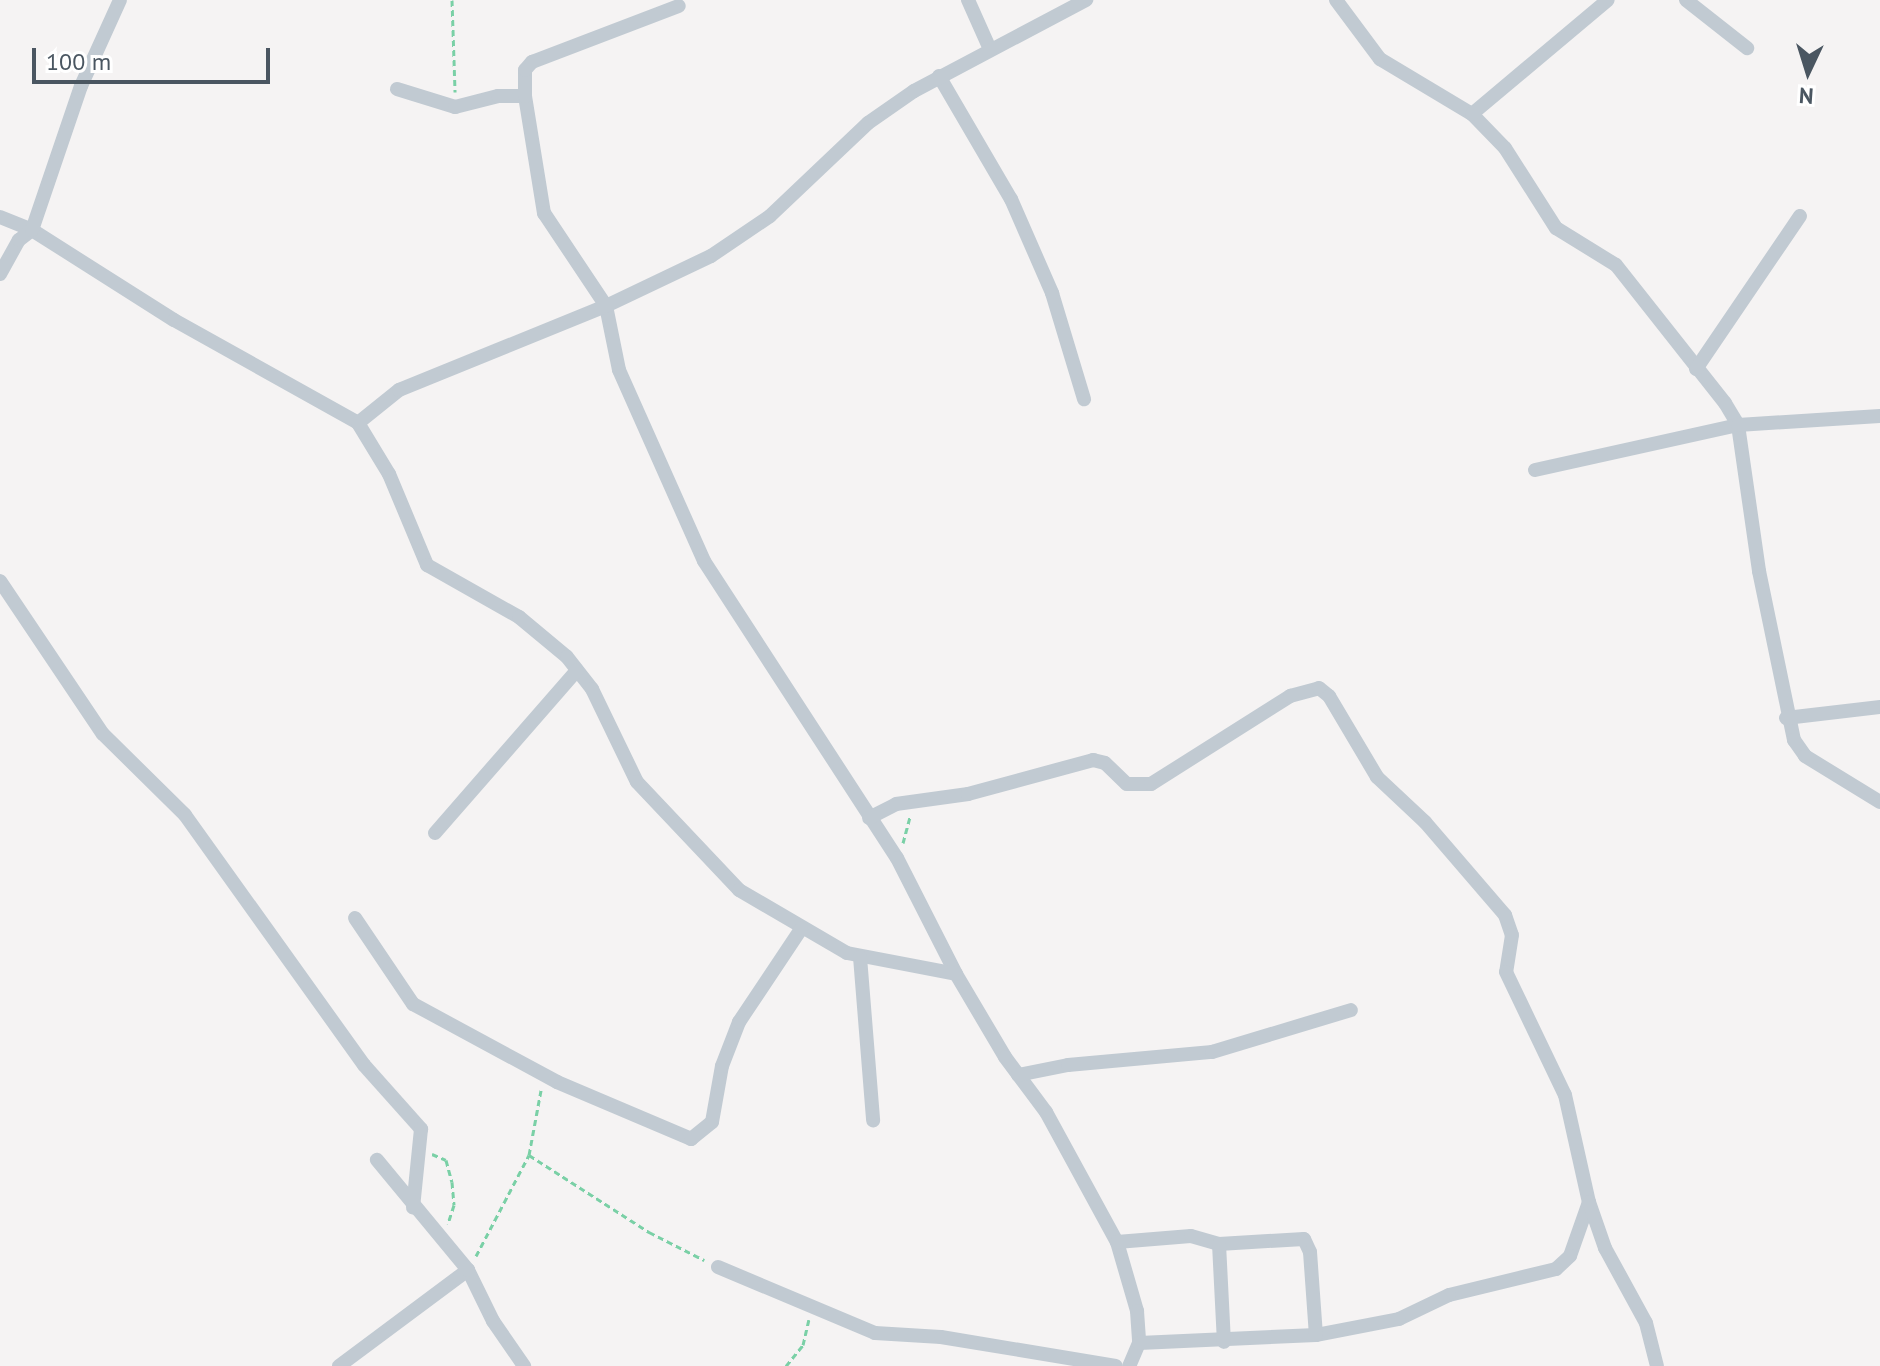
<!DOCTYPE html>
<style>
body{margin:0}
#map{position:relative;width:1880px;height:1366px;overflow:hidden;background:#f5f3f3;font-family:"PT Sans",sans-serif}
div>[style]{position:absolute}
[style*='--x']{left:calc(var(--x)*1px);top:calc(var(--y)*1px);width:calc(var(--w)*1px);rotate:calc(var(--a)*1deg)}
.path>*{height:3px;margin-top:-1.5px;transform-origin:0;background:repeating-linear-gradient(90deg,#7ad0a6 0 6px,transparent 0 10px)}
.street>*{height:14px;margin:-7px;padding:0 7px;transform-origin:7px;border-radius:7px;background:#c1cad2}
span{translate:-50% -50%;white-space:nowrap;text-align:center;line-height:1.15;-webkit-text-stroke:7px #fff;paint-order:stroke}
.north{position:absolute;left:1768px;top:32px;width:80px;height:80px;-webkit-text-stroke:6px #fff;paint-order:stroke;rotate:184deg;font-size:22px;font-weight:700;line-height:32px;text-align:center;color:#4a5661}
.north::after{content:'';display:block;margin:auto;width:28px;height:36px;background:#4a5661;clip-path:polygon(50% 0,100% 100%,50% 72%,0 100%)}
.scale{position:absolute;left:32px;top:48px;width:238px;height:36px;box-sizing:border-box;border:4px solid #4a5661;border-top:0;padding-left:10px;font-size:24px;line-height:28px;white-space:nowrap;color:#4a5661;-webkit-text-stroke:6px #fff;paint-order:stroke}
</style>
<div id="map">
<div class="path">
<div style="--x:452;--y:0;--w:92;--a:88.1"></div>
<div style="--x:903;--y:843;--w:28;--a:-75"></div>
<div style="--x:432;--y:1154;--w:15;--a:23"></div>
<div style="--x:446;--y:1160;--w:23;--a:75"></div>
<div style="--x:452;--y:1182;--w:23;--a:85"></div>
<div style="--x:454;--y:1205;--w:20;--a:108"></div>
<div style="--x:529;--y:1155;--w:143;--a:32.7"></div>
<div style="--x:649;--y:1232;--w:62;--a:27"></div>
<div style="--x:476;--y:1256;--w:114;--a:-62.3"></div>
<div style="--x:529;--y:1155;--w:66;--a:-79.5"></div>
<div style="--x:786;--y:1366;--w:27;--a:-51"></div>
<div style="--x:803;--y:1345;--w:26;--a:-77"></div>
</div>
<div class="street">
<div style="--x:968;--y:0;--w:51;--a:65.9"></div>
<div style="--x:1336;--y:0;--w:74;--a:53.3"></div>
<div style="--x:1380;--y:59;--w:107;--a:30.9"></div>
<div style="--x:1472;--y:114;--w:47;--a:45.9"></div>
<div style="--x:1505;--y:148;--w:95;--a:57.5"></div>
<div style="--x:1556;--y:228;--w:70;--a:31.7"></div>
<div style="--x:1616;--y:265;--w:176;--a:51.7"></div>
<div style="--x:1725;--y:403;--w:26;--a:59"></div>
<div style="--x:1738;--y:425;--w:148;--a:81.8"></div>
<div style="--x:1759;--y:571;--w:173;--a:78.3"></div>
<div style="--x:1794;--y:740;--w:19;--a:55"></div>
<div style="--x:1805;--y:756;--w:88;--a:31.5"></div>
<div style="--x:1686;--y:0;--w:78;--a:38.2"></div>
<div style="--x:939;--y:76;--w:143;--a:59.7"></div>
<div style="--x:1011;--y:199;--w:103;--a:66.4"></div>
<div style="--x:1052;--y:293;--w:111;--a:73.2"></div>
<div style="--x:397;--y:89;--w:61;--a:17.2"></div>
<div style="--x:455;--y:107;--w:44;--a:-14.3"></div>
<div style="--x:498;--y:96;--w:27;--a:0"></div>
<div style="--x:525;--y:96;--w:119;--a:80.8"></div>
<div style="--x:544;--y:213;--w:112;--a:56.3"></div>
<div style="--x:606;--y:306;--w:65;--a:78.5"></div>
<div style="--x:619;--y:370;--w:209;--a:66"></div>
<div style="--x:704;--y:561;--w:354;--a:57"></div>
<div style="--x:897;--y:858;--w:130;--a:63"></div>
<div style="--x:956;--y:974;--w:96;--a:59.4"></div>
<div style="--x:1005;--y:1057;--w:69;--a:53.3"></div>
<div style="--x:1046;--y:1112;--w:148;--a:61.4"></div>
<div style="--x:1117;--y:1242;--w:72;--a:73.8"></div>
<div style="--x:1137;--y:1311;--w:32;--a:86"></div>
<div style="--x:1139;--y:1343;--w:25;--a:113"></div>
<div style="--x:525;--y:96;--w:26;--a:-90"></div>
<div style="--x:525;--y:70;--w:11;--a:-49"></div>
<div style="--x:532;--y:62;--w:157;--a:-20.9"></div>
<div style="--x:1472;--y:114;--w:177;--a:-40"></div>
<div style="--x:0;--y:217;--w:35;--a:22"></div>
<div style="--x:32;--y:230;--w:168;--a:32.4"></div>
<div style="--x:174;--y:320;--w:211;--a:29.2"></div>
<div style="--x:358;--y:423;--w:60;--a:58.7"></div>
<div style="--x:389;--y:474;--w:99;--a:67.3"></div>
<div style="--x:427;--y:565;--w:106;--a:29.5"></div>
<div style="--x:519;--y:617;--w:62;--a:39.8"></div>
<div style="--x:567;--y:657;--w:41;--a:52"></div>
<div style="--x:592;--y:689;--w:103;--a:64.2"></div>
<div style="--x:637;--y:782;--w:149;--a:46.6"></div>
<div style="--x:739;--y:890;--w:125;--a:30.3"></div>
<div style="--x:847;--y:953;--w:111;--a:10.9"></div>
<div style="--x:0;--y:274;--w:39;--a:-61"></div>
<div style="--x:19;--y:240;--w:16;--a:-38"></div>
<div style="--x:32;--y:230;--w:152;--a:-71.2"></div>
<div style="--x:81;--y:86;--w:94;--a:-65.6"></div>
<div style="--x:1696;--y:369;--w:185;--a:-55.8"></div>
<div style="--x:358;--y:423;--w:53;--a:-38.8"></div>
<div style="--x:399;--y:390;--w:223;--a:-22.1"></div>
<div style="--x:606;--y:306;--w:116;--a:-25.5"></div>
<div style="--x:711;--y:256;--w:71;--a:-34.1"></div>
<div style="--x:770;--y:216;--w:135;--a:-43.5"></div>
<div style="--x:868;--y:123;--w:56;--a:-34.8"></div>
<div style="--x:914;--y:91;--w:195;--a:-27.9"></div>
<div style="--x:1535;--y:470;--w:208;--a:-12.5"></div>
<div style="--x:1738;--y:425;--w:142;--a:-3.6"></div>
<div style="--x:0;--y:581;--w:184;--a:56.1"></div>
<div style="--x:103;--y:734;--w:115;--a:44.6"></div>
<div style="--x:185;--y:815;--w:307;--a:54.4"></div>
<div style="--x:364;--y:1065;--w:86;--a:48.3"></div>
<div style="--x:421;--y:1129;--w:79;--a:95.8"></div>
<div style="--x:1786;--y:718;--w:95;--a:-6.7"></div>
<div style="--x:869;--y:818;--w:30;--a:-27"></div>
<div style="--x:896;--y:804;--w:73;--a:-7.9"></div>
<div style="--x:968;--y:794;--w:130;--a:-15.2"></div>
<div style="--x:1093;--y:760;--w:12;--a:14"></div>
<div style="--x:1105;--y:763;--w:30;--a:44"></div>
<div style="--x:1127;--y:784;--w:24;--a:0"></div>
<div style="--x:1151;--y:784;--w:165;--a:-32.3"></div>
<div style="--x:1290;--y:696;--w:30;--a:-15"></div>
<div style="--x:1319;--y:688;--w:13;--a:39"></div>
<div style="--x:1329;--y:696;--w:94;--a:59.3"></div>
<div style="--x:1377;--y:777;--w:66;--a:43.2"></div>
<div style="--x:1425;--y:822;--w:123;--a:49.3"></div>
<div style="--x:1505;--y:915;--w:21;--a:71"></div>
<div style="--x:1512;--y:935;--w:37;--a:99"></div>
<div style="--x:1506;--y:972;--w:136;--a:64.4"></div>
<div style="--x:1565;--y:1095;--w:110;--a:77.4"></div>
<div style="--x:1589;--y:1202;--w:57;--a:109.4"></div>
<div style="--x:1570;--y:1256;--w:19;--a:137"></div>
<div style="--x:1556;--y:1269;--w:110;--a:166.3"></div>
<div style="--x:1449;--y:1295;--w:55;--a:154.4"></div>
<div style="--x:1399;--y:1319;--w:85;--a:169.1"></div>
<div style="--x:1316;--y:1335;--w:177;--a:177.4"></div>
<div style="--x:435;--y:833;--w:216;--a:-48.9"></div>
<div style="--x:355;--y:918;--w:104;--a:56"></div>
<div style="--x:413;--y:1004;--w:164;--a:28.4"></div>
<div style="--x:557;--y:1082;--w:146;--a:23"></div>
<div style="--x:691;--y:1139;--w:27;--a:-39"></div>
<div style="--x:712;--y:1122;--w:57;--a:-79.9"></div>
<div style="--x:722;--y:1066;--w:47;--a:-68.9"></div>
<div style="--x:739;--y:1022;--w:112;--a:-56.3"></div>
<div style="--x:860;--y:957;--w:164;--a:85.4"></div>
<div style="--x:1018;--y:1075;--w:51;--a:-11.3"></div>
<div style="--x:1068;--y:1065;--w:145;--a:-5.2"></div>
<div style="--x:1212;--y:1052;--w:145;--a:-16.8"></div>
<div style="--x:1589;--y:1202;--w:49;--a:70.8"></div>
<div style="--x:1605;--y:1248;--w:85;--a:61.3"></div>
<div style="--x:1646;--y:1323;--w:44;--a:75.7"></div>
<div style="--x:1117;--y:1242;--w:74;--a:-4.6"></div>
<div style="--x:1191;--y:1236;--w:29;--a:16"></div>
<div style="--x:1219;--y:1244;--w:85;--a:-3.4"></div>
<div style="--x:1304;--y:1239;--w:14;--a:65"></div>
<div style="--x:1310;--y:1252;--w:83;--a:85.9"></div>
<div style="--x:1219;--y:1244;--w:98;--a:87.1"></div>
<div style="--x:718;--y:1267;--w:170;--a:22.8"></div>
<div style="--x:875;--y:1333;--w:66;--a:3.5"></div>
<div style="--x:941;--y:1337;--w:177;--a:9.4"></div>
<div style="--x:468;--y:1270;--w:57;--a:63.9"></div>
<div style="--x:493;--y:1321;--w:55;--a:55.4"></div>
<div style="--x:339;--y:1366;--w:161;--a:-36.7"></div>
<div style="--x:468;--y:1270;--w:143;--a:-129.6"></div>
</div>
<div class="north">N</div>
<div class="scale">100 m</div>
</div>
